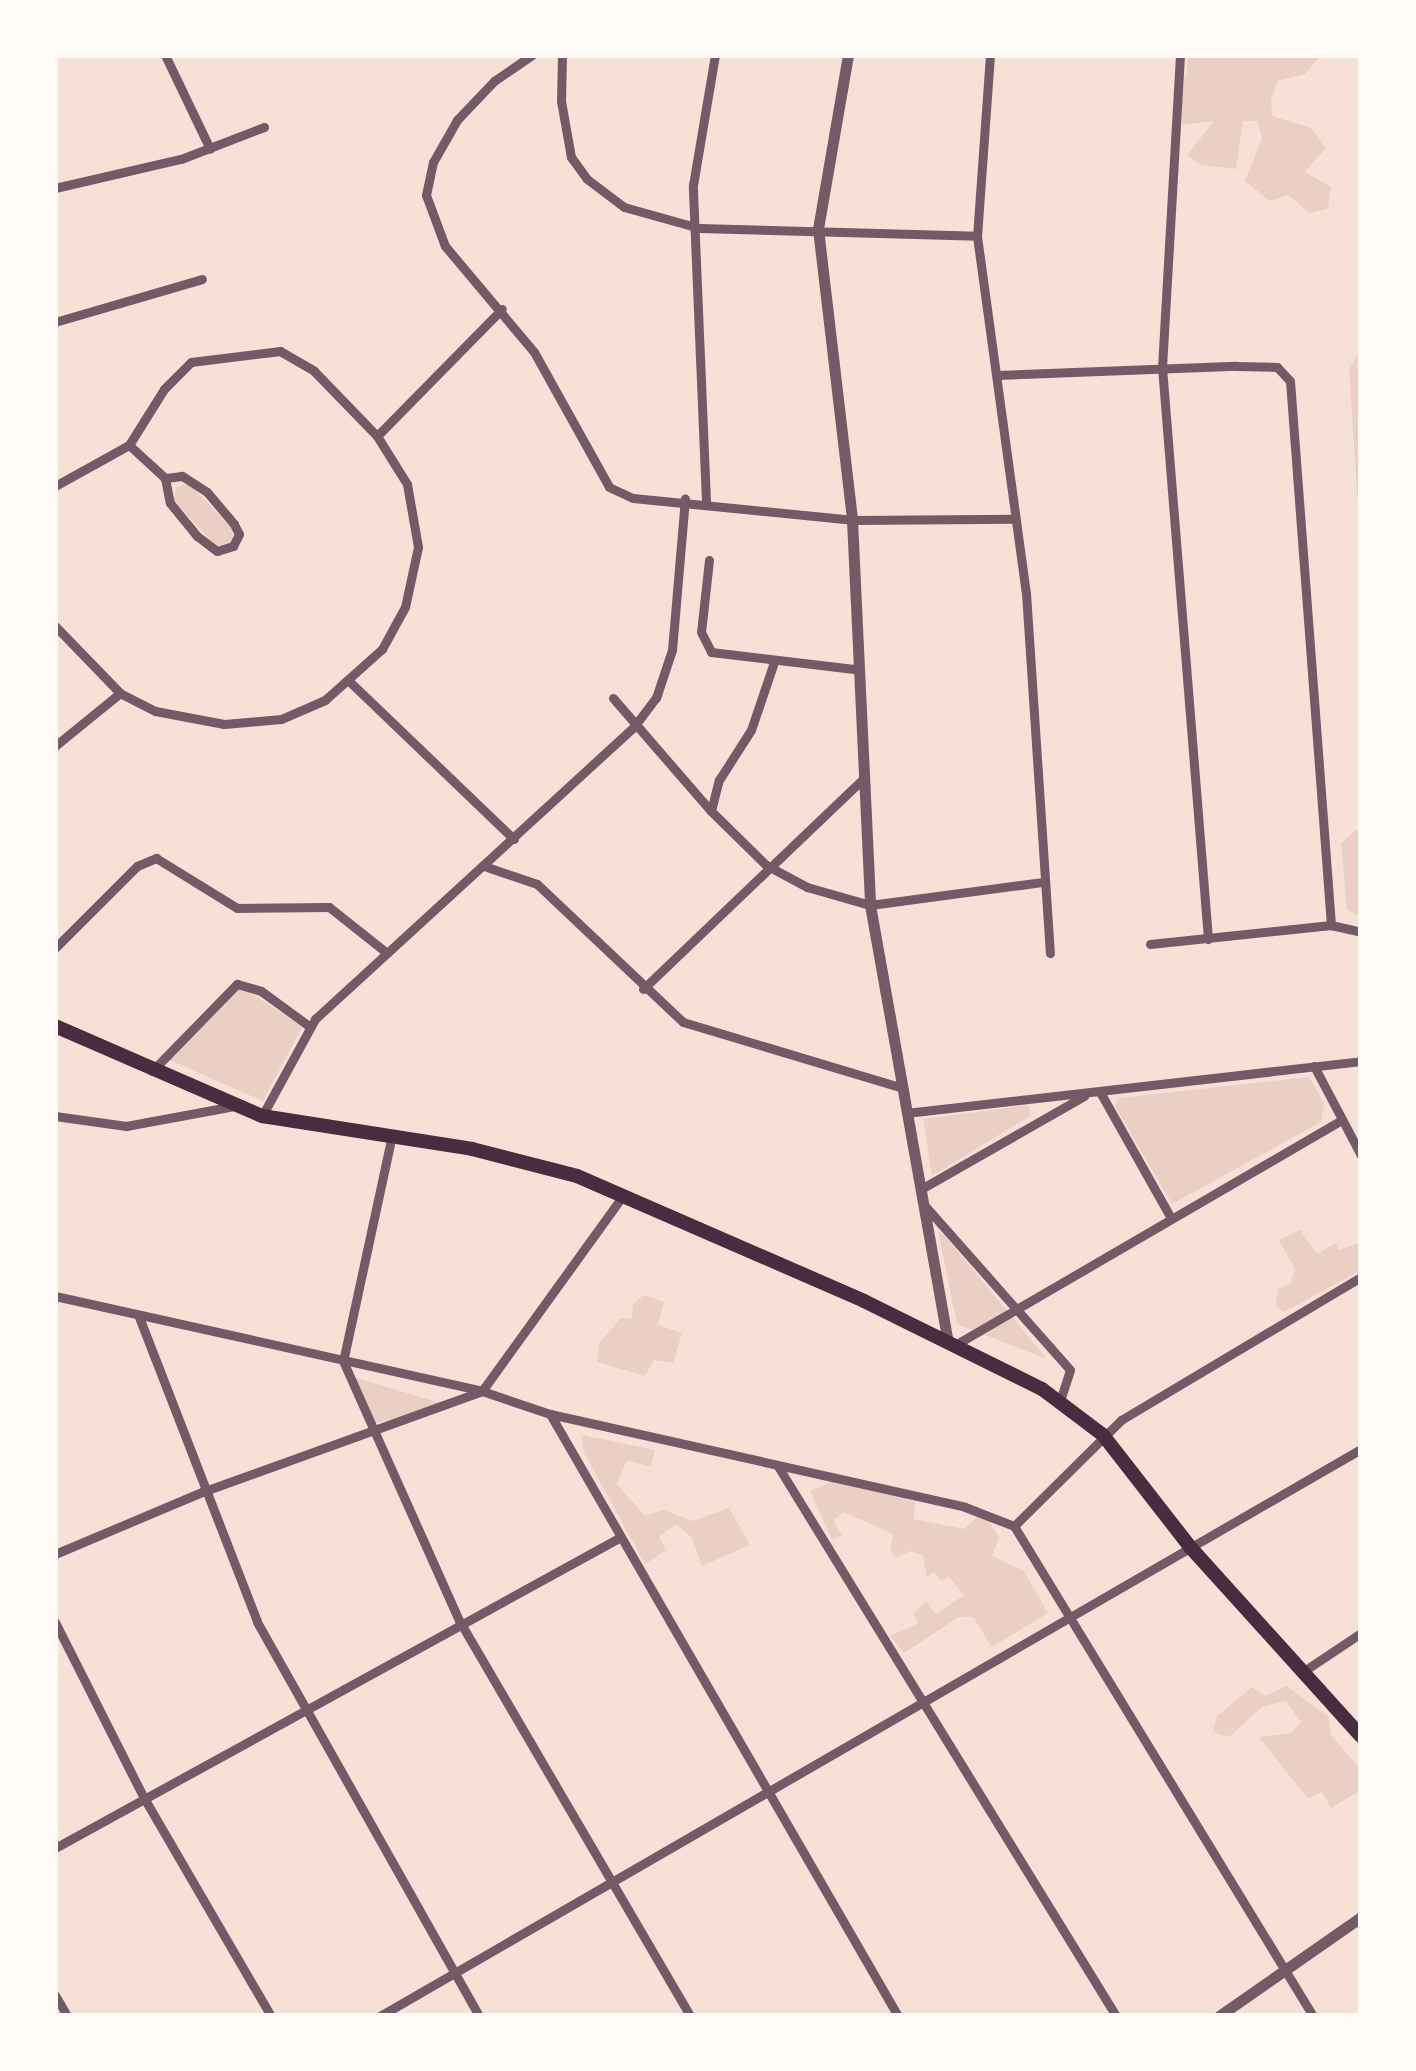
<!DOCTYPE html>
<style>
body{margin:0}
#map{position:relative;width:1416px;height:2071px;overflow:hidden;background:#f7e1d7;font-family:"Exo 2",sans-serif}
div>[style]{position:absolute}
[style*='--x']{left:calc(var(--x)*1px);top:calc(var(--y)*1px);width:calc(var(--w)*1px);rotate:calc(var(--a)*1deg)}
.green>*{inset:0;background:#ebcfc5}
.minor>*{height:9px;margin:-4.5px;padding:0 4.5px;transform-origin:4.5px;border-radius:4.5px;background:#755966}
.tertiary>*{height:11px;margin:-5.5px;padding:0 5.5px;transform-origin:5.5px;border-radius:5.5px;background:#755966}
.secondary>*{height:14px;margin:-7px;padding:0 7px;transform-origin:7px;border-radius:7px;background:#4a2c40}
span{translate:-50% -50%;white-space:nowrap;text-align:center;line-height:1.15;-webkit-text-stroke:10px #fffaf5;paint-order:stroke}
.frame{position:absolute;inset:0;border:58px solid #fffaf5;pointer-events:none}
</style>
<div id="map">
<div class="green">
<div style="clip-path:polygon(1188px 55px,1321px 55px,1305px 74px,1278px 81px,1271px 99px,1272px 116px,1311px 128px,1326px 148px,1305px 172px,1331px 187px,1328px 209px,1309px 213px,1288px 195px,1270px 201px,1245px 181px,1262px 138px,1258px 121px,1243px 121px,1236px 169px,1201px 165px,1187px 155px,1214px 121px,1182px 125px,1175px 93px,1187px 74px)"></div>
<div style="clip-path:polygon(1361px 350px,1361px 552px,1349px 368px)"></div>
<div style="clip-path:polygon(190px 484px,234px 531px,230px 544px,217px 547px,173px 500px,177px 487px)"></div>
<div style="clip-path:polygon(1361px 826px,1361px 917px,1347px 910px,1341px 843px)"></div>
<div style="clip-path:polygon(242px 987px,302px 1027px,263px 1101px,167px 1059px,223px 998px)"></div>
<div style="clip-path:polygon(1309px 1077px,1324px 1103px,1321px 1122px,1172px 1204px,1115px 1106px,1119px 1098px)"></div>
<div style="clip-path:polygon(1029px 1105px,1030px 1116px,932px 1176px,923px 1119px)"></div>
<div style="clip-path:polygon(1300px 1230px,1317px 1254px,1336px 1243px,1339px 1250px,1361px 1242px,1361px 1270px,1284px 1312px,1276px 1306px,1278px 1289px,1291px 1283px,1295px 1269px,1279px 1240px)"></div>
<div style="clip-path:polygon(938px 1231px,944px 1235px,1047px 1359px,957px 1324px)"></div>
<div style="clip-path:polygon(644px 1295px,664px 1302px,658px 1325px,682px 1333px,673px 1363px,654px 1360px,645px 1376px,597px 1362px,599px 1343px,620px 1319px,632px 1318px,633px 1304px)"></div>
<div style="clip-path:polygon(353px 1377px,447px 1405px,372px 1424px)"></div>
<div style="clip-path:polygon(582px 1435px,655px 1450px,651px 1467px,627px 1460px,617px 1484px,645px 1516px,664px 1510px,692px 1521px,729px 1508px,750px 1545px,702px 1566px,692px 1538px,676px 1524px,659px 1536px,666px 1550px,645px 1564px,583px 1451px)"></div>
<div style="clip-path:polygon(836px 1480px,916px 1502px,913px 1519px,964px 1529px,982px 1512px,999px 1537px,992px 1556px,1024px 1571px,1048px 1613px,992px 1647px,973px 1617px,959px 1617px,904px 1653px,890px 1636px,919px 1623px,913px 1614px,926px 1601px,936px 1614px,964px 1595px,949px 1577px,941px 1581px,934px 1572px,927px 1577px,923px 1555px,910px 1551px,896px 1558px,890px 1549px,893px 1534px,844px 1512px,833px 1520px,842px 1535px,832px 1540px,810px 1491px)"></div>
<div style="clip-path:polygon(1286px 1686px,1328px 1716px,1331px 1735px,1361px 1770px,1361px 1790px,1331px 1808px,1322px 1792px,1308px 1799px,1259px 1737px,1291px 1733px,1301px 1722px,1286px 1701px,1262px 1707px,1229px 1737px,1213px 1732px,1217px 1716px,1252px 1687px,1266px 1696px)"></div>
</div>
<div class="minor">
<div style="--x:165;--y:55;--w:104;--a:64.4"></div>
<div style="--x:532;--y:55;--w:46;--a:145.6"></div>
<div style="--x:494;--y:81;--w:54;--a:133.5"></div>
<div style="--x:457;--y:120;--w:48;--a:119.7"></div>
<div style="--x:433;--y:162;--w:34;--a:102"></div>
<div style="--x:426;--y:195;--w:54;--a:69.6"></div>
<div style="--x:445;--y:246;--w:138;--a:50"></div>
<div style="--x:534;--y:352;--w:154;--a:60.9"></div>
<div style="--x:609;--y:487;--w:26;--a:25"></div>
<div style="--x:633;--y:498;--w:220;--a:5.7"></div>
<div style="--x:852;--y:520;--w:163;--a:-0.4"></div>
<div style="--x:562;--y:55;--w:46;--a:91.2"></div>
<div style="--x:561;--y:101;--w:57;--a:79.9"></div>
<div style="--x:571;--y:157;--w:27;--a:54"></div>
<div style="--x:587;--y:179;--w:46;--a:37.1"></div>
<div style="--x:624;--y:207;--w:78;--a:15.6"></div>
<div style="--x:699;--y:228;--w:278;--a:1.6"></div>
<div style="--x:990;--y:55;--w:181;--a:94.1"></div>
<div style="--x:977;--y:236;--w:360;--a:82.2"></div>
<div style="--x:1026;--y:593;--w:361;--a:86.2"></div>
<div style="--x:1180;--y:55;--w:313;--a:93.3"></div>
<div style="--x:1162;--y:367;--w:574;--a:85.4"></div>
<div style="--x:55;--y:188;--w:129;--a:-13"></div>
<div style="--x:181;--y:159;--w:89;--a:-21.1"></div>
<div style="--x:55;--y:322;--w:153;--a:-16.3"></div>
<div style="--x:997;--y:375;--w:239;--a:-2.2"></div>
<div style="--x:1236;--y:366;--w:41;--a:1.4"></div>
<div style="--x:1277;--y:367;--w:19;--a:47"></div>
<div style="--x:1290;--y:381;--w:546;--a:85.69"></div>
<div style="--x:377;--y:436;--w:178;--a:-45.5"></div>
<div style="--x:129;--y:445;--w:49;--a:42.5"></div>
<div style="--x:165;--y:478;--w:25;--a:79"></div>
<div style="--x:170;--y:503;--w:43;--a:50.7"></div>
<div style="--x:197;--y:536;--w:25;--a:37"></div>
<div style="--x:217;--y:551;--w:17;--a:-17"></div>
<div style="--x:233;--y:546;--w:13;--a:-63"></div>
<div style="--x:239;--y:534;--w:11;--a:-117"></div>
<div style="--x:234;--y:524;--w:42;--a:-130.2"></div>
<div style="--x:207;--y:492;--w:30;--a:-147"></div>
<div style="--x:182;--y:476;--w:17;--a:173"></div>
<div style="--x:55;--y:486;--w:85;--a:-29"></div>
<div style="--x:129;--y:445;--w:66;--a:-58"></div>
<div style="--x:164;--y:389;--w:38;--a:-45"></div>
<div style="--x:191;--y:362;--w:90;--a:-7"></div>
<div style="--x:280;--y:351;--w:39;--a:30"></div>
<div style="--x:314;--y:371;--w:91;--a:45.9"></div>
<div style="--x:377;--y:436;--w:57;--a:58"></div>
<div style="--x:407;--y:484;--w:64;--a:80.1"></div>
<div style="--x:418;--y:547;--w:61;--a:102.2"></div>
<div style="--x:405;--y:607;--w:48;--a:118.7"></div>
<div style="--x:382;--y:649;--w:76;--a:138.2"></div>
<div style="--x:325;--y:700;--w:48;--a:156.6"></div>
<div style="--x:281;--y:719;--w:57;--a:175"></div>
<div style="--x:224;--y:724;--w:70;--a:-169.3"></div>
<div style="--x:155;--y:711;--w:39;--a:-153"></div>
<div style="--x:120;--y:693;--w:93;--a:-134.1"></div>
<div style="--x:706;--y:501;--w:316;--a:-92.4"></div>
<div style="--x:693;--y:185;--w:132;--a:-80.4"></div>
<div style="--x:709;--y:560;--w:72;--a:96.3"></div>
<div style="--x:701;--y:632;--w:22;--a:63"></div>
<div style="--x:711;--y:652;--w:144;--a:6.8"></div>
<div style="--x:350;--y:682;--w:227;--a:43.8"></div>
<div style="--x:613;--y:698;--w:150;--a:49.1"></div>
<div style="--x:711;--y:811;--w:77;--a:44.5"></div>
<div style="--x:766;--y:865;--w:47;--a:28.2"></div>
<div style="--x:807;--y:887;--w:66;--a:15.9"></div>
<div style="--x:870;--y:905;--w:175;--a:-7.6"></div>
<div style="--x:55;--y:746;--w:84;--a:-39.2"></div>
<div style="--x:711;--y:811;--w:32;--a:-76"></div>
<div style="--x:719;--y:780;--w:59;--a:-57.4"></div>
<div style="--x:751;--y:730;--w:72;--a:-71.3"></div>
<div style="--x:484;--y:866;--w:56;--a:18.8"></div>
<div style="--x:537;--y:884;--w:201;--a:43.4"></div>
<div style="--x:683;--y:1022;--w:227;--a:16.7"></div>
<div style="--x:1150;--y:944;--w:182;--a:-6"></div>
<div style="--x:1331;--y:925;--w:31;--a:13"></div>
<div style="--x:55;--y:948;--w:116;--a:-45"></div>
<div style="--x:137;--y:866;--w:21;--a:-23"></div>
<div style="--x:156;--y:858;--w:95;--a:31.7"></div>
<div style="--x:237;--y:908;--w:92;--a:-0.6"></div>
<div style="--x:329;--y:907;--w:74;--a:38.4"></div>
<div style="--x:643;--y:989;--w:303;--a:-43.7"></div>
<div style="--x:1314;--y:1066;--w:101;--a:62.2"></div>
<div style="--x:152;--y:1071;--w:122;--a:-45.7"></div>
<div style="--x:237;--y:984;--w:25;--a:16"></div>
<div style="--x:261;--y:991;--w:59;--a:36.1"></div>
<div style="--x:1100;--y:1092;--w:142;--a:60.6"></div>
<div style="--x:906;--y:1113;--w:458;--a:-6.5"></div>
<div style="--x:55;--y:1116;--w:72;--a:8"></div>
<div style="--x:126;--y:1126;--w:110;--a:-10.5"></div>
<div style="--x:262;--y:1116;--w:111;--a:-61.3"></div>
<div style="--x:315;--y:1019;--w:431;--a:-42.5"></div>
<div style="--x:633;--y:728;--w:38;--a:-53"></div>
<div style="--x:656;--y:698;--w:51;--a:-71.6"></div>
<div style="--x:672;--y:650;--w:152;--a:-85.1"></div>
<div style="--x:392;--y:1135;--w:231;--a:102.2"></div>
<div style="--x:343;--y:1361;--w:286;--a:65.9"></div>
<div style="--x:460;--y:1622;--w:456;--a:59.7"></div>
<div style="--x:921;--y:1189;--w:188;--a:-29.7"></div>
<div style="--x:926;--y:1207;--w:217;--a:48.5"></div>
<div style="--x:1070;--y:1370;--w:32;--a:108"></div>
<div style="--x:55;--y:1296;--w:437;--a:12.5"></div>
<div style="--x:482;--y:1391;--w:72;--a:18.7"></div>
<div style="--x:550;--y:1414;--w:425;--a:12.6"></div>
<div style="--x:965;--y:1507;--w:53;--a:21.2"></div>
<div style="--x:1014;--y:1526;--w:574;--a:58.61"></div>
<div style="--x:139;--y:1317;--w:327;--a:68.8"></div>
<div style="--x:257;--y:1622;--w:452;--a:60.6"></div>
<div style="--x:955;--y:1345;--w:447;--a:-30.2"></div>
<div style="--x:550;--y:1414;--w:695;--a:59.97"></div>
<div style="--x:779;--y:1468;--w:643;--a:58.41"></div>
<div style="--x:1014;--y:1526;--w:151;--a:-44.7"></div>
<div style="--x:1121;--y:1420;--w:279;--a:-30.8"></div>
<div style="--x:55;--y:1554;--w:160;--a:-22.9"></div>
<div style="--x:202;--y:1492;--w:298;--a:-19.8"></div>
<div style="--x:482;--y:1391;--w:243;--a:-54.2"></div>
<div style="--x:55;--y:1622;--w:197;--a:63.2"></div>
<div style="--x:144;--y:1798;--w:252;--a:59.8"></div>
<div style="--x:1301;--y:1673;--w:72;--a:-33.7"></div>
<div style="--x:55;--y:1848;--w:644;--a:-28.8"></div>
<div style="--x:55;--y:1995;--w:24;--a:60"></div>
<div style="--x:380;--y:2016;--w:1133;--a:-30.03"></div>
</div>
<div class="tertiary">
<div style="--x:848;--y:55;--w:177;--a:99.8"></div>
<div style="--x:818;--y:229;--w:293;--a:83.3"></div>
<div style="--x:852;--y:520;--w:385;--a:87.3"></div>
<div style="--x:870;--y:905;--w:443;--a:79.9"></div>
<div style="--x:1219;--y:2016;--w:173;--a:-34.9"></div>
</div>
<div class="secondary">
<div style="--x:55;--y:1026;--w:226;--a:23.5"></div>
<div style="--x:262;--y:1116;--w:213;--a:8.9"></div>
<div style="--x:472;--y:1149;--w:108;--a:14.4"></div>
<div style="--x:577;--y:1176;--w:313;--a:23.5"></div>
<div style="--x:864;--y:1301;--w:199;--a:26.3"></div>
<div style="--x:1042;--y:1389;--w:76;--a:37"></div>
<div style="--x:1103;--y:1435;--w:143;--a:52.1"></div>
<div style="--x:1191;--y:1548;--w:253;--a:47.9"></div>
</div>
<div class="frame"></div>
</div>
